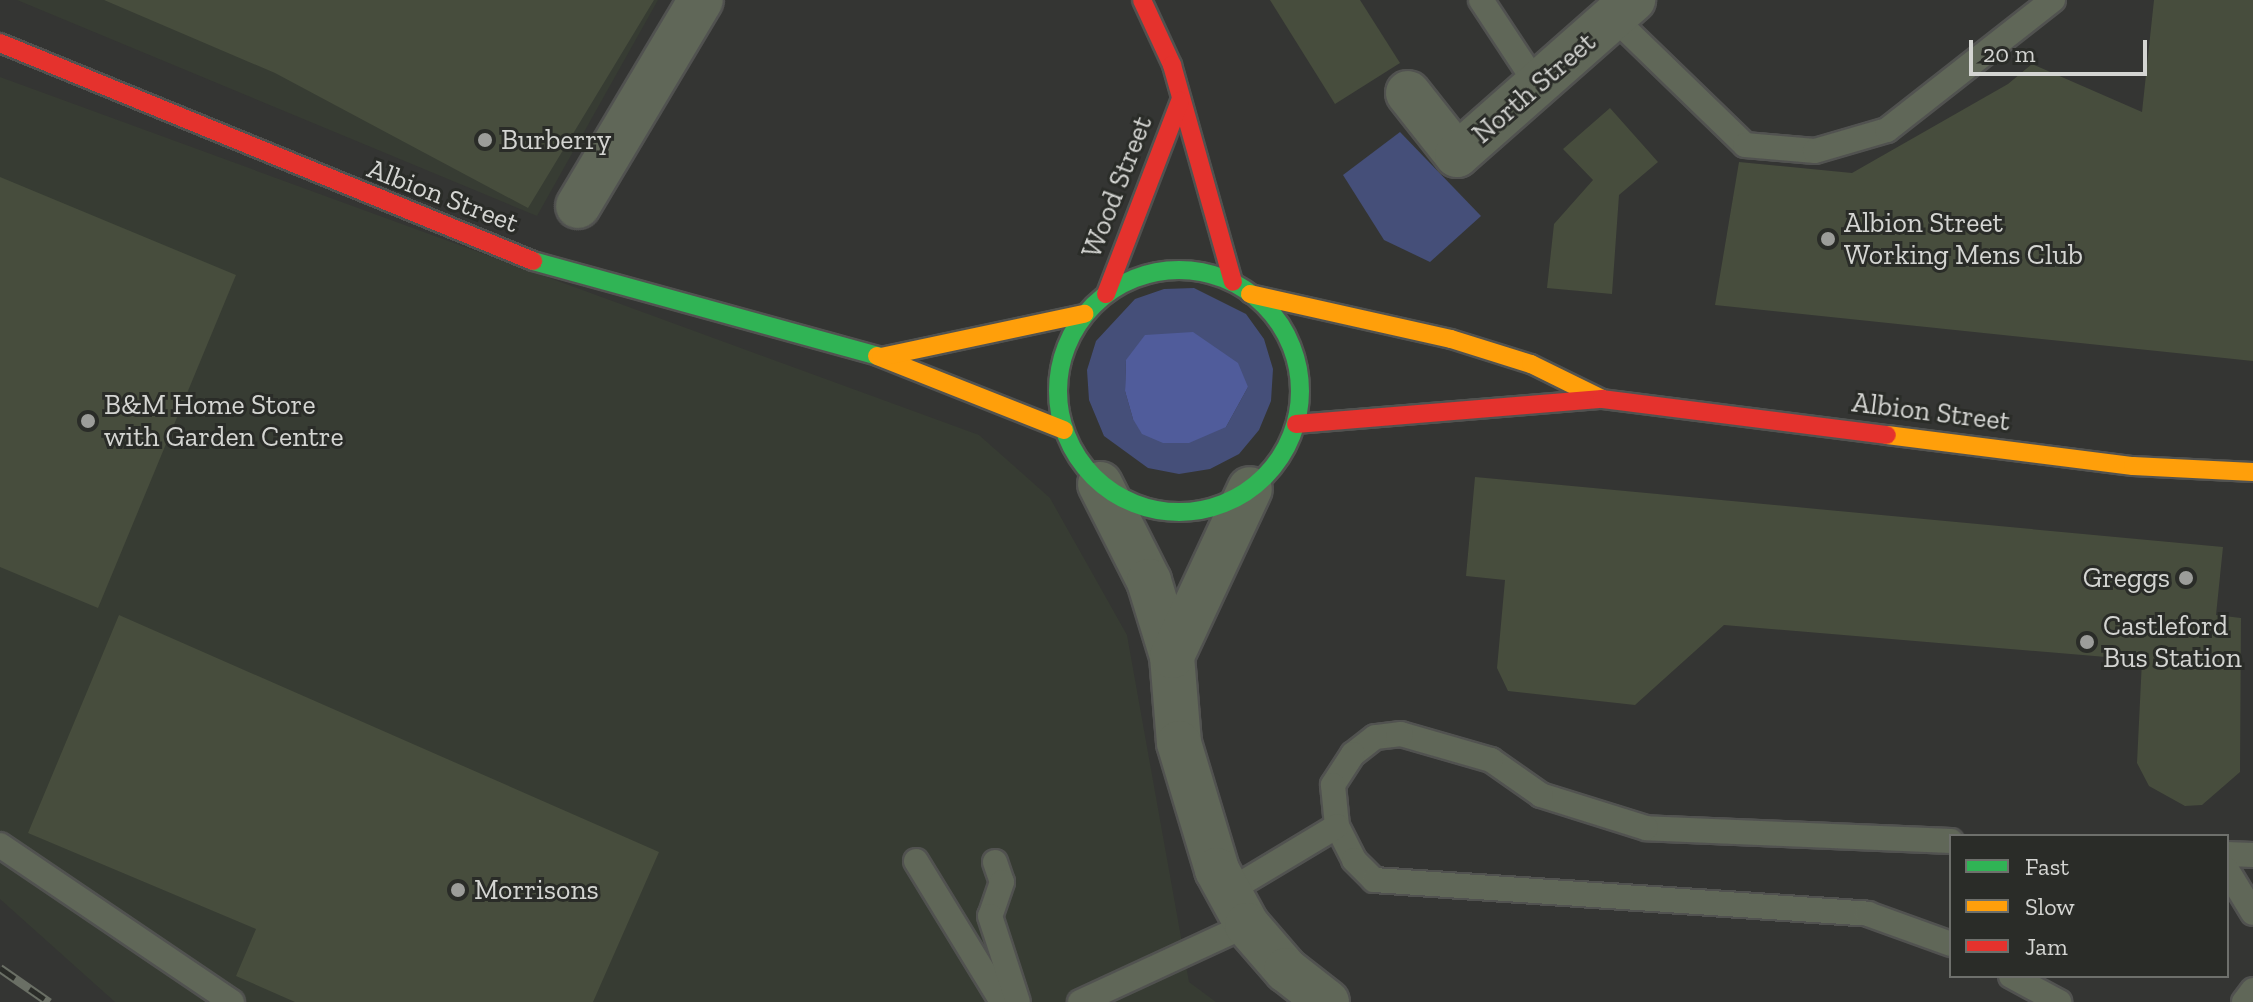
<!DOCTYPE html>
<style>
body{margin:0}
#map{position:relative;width:2253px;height:1002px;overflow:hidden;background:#343533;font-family:"Zilla Slab",serif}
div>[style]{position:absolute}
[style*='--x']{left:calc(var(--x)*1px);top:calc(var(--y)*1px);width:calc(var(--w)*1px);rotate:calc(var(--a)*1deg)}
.built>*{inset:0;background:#373c33}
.green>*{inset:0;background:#454f79}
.forest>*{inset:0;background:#505c9b}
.building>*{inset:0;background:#474d3d}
.roads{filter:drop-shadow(2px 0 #515250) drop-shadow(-2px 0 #515250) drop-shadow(0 2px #515250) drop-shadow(0 -2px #515250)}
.lane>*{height:24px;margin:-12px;padding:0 12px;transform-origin:12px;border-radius:12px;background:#606758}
.street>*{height:44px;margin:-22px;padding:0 22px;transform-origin:22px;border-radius:22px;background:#606758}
.fast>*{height:18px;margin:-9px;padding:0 9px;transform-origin:9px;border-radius:9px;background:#30b455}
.fast>.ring{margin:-9px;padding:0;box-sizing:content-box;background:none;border:18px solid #30b455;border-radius:50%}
.slow>*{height:18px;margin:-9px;padding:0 9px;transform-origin:9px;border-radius:9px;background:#ff9f0a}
.jam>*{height:18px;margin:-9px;padding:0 9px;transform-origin:9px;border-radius:9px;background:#e5322d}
.rail>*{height:9px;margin-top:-4.5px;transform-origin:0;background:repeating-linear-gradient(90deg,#2a2c28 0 18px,#6a6f65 0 36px);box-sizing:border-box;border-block:2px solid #6a6f65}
.dots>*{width:22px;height:22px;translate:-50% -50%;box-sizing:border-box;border:4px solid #2a2c28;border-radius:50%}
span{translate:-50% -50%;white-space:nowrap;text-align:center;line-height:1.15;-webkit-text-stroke:6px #2a2c28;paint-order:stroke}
.street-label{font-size:28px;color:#d4d5d2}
.poi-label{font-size:28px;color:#d4d5d2}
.left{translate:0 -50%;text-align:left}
.right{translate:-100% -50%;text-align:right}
.legend{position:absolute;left:1949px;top:834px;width:280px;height:144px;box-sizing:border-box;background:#2a2c28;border:2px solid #6e706c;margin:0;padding:10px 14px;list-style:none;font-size:24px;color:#d4d5d2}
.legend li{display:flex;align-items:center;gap:16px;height:40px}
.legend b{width:40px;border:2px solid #6e706c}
.scale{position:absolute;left:1969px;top:40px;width:178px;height:36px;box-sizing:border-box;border:4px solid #d4d5d2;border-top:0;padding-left:10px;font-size:24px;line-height:28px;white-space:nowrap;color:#d4d5d2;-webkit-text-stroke:6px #2a2c28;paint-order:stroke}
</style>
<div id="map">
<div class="built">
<div style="clip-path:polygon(17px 0,658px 0,537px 216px)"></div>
<div style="clip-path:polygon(0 77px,979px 435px,1050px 498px,1127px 635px,1189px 982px,1216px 1002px,115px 1002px,0 899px)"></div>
</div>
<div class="green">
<div style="clip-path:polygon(1400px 132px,1481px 216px,1430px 262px,1384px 240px,1343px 175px)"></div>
<div style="clip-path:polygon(evenodd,1194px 288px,1246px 314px,1264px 339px,1273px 369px,1271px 401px,1259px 430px,1239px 454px,1210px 469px,1179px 474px,1148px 468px,1104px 436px,1089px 400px,1087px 370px,1096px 341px,1135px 299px,1164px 289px,1194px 288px,1126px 360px,1248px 387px,1226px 427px,1133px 419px,1125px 391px,1126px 360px)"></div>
</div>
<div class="forest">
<div style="clip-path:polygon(1193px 332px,1238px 363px,1248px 387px,1226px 427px,1189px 443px,1163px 443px,1142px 434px,1133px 419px,1125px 391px,1126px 360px,1145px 335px)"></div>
</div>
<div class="building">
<div style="clip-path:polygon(104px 0,654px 0,528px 208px,275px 73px)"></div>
<div style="clip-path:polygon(1270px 0,1360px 0,1400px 63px,1335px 104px)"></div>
<div style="clip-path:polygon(2154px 0,2253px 0,2253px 361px,1715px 305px,1739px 162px,1852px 173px,2008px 84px,2032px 64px,2142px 112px)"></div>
<div style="clip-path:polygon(1610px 108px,1658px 162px,1619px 195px,1612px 294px,1547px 288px,1554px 224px,1593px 180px,1563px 149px)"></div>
<div style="clip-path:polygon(0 177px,236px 275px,98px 608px,0 567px)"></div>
<div style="clip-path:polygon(1475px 477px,2223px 547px,2216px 615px,2241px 618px,2240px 772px,2202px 805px,2185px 806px,2149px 786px,2137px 763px,2142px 660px,1724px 625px,1635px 705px,1508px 691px,1497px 668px,1505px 580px,1466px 576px)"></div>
<div style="clip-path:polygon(119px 615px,659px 852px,593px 1002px,295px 1002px,236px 976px,256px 929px,28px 833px)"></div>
</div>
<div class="roads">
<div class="lane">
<div style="--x:1481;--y:0;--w:105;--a:56.6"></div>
<div style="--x:1614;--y:18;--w:182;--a:44.1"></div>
<div style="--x:1745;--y:145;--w:70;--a:4.9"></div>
<div style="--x:1815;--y:151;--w:75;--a:-16.3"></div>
<div style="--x:1887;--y:130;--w:211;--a:-38.1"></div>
<div style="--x:1951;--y:841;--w:305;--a:-177.6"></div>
<div style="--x:1646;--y:828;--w:110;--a:-162.6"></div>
<div style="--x:1541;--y:795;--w:61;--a:-145"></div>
<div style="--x:1491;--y:760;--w:94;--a:-163.9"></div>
<div style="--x:1401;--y:734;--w:26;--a:173"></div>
<div style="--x:1375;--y:737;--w:28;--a:142"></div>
<div style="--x:1353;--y:754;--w:37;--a:123"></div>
<div style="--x:1333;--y:785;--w:41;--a:84.4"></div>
<div style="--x:1337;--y:826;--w:38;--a:63"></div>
<div style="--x:1354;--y:860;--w:28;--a:45"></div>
<div style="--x:1374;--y:880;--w:495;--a:3.9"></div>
<div style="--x:1868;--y:914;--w:88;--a:19.9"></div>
<div style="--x:0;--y:845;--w:280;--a:34.1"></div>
<div style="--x:2227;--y:854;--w:26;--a:2"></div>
<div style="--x:916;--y:861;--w:165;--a:58.6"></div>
<div style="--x:995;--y:862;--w:21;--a:71"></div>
<div style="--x:1002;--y:882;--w:36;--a:109"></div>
<div style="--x:990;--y:916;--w:90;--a:72"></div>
<div style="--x:2227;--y:870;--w:50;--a:58.8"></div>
<div style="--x:1229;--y:891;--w:126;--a:-31"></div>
<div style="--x:2011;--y:976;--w:55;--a:28.4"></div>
<div style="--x:1080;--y:1002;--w:184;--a:-24.8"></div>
<div style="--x:2244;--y:1002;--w:15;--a:-53"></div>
</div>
<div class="street">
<div style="--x:1408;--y:93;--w:79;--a:51.7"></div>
<div style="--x:1457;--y:155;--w:235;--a:-41.4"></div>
<div style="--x:578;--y:206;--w:240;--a:-59.2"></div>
<div style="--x:1100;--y:484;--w:109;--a:63.2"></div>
<div style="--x:1149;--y:581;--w:78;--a:73"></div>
<div style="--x:1172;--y:656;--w:87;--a:85.4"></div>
<div style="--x:1179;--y:743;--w:133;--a:73.3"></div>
<div style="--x:1217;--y:870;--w:63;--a:61.4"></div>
<div style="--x:1247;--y:925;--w:60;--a:49.1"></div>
<div style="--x:1286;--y:970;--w:52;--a:38"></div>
<div style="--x:1172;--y:656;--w:184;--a:-65"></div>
</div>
<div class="fast">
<div style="--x:533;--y:261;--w:357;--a:15.4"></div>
<div class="ring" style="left:1058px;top:270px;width:224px;height:224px"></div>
</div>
<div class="slow">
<div style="--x:1250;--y:294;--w:206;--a:12.6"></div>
<div style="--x:1451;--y:339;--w:84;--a:17.4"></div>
<div style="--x:1531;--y:364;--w:79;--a:26.2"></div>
<div style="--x:877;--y:356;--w:201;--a:21.6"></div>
<div style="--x:881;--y:357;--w:208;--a:-12"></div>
<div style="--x:1887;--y:435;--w:248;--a:7.2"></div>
<div style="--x:2133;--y:466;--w:120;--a:2.9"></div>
</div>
<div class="jam">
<div style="--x:1142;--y:0;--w:72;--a:65.2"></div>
<div style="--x:1172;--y:65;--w:225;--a:74.3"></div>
<div style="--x:0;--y:43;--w:576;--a:22.24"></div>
<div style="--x:1106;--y:294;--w:207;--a:-69"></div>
<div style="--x:1296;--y:424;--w:307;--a:-4.7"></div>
<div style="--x:1602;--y:399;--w:287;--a:7.2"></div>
</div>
</div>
<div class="rail">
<div style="--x:0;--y:968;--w:60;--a:34.8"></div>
</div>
<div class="dots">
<div style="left:485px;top:140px;background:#9c9d9a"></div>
<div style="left:1828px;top:239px;background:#9c9d9a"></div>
<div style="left:88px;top:421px;background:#9c9d9a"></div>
<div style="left:2186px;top:578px;background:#9c9d9a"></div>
<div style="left:2087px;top:642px;background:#9c9d9a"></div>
<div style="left:458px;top:890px;background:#9c9d9a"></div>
</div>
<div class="street-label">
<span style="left:1534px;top:88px;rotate:-41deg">North Street</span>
<span style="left:1117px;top:187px;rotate:-69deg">Wood Street</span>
<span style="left:443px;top:196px;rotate:21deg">Albion Street</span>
<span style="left:1931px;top:412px;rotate:7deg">Albion Street</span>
</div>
<div class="poi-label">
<span class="left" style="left:501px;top:140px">Burberry</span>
<span class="left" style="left:1844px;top:239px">Albion Street<br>Working Mens Club</span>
<span class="left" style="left:104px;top:421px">B&amp;M Home Store<br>with Garden Centre</span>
<span class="right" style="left:2170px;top:578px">Greggs</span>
<span class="left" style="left:2103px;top:642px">Castleford<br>Bus Station</span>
<span class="left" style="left:474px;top:890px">Morrisons</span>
</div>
<ul class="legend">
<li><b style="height:10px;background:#30b455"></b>Fast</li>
<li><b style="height:10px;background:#ff9f0a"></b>Slow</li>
<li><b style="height:10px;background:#e5322d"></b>Jam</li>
</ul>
<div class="scale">20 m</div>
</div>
